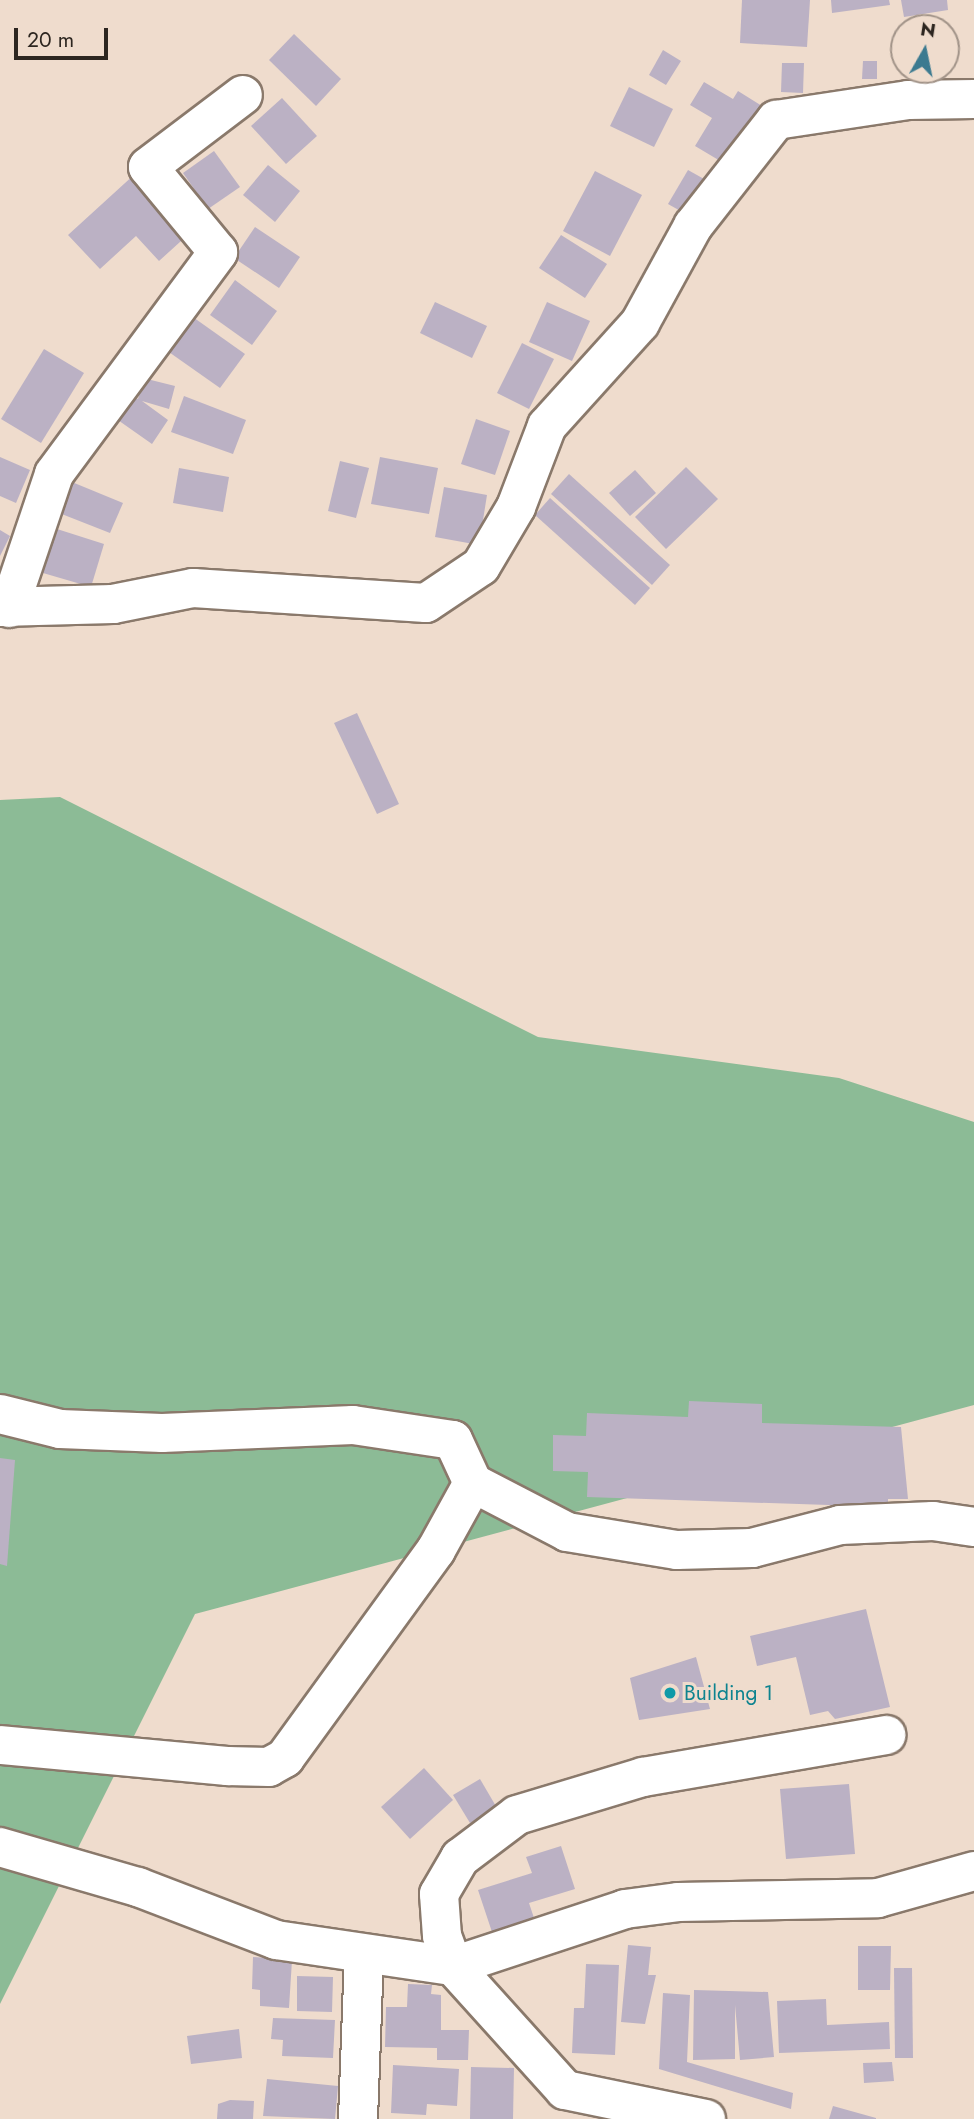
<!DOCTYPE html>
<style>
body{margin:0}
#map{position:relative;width:974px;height:2119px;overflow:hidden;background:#efdccd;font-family:Jost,sans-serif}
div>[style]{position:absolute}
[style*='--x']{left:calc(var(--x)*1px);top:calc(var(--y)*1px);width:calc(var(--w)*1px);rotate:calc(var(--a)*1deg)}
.green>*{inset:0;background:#8cbb96}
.building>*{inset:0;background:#bbb1c4}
.roads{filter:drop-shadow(2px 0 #8a796b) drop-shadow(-2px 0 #8a796b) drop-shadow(0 2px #8a796b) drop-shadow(0 -2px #8a796b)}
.minor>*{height:38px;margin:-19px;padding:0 19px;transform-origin:19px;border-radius:19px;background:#fff}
.dots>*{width:19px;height:19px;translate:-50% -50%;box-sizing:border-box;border:4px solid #efdccd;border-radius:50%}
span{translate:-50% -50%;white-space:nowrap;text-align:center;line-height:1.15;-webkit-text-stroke:6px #efdccd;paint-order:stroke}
.culture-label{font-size:21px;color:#0d838f}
.left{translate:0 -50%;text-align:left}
.north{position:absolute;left:890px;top:14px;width:70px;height:70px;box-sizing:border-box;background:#efdccd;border:2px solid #a19388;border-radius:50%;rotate:9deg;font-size:19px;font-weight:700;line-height:28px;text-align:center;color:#2d2620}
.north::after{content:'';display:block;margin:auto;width:24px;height:32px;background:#3c7a90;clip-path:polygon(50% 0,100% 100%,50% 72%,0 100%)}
.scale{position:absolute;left:14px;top:28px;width:94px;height:32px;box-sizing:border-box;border:4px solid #2d2620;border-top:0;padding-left:9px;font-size:21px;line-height:24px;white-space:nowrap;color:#2d2620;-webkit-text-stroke:5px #efdccd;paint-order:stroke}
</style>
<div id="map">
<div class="green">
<div style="clip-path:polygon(60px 797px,538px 1037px,839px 1078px,974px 1122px,974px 1405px,195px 1614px,0 2004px,0 800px)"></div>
</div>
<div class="building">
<div style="clip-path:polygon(742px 0,810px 0,807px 47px,740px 43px)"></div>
<div style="clip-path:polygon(831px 0,889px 0,890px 5px,832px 13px)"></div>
<div style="clip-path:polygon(901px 0,947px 0,948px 10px,904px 17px)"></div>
<div style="clip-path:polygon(294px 34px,341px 79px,316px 106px,269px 60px)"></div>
<div style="clip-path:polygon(663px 50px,681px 61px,666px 85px,649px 75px)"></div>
<div style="clip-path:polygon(863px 61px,877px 61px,877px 79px,862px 79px)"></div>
<div style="clip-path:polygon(782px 63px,804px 63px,803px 93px,781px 92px)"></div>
<div style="clip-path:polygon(704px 82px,733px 99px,738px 91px,767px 109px,732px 168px,695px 146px,712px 118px,690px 105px)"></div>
<div style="clip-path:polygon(629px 87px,673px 109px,654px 147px,610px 126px)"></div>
<div style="clip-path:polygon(282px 98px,317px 136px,286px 164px,251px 126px)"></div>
<div style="clip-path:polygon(214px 151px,240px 187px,208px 209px,183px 173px)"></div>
<div style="clip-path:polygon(268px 165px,300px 191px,275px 222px,243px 195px)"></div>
<div style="clip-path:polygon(688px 170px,713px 184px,693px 218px,668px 204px)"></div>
<div style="clip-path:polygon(595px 171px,642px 195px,610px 256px,563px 231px)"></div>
<div style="clip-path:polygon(136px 173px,191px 232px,159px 261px,136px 236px,100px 269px,68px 235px)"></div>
<div style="clip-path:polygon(255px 227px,300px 257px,279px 288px,234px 258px)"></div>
<div style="clip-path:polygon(561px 235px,607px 264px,585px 298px,539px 268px)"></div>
<div style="clip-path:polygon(235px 280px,277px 311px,252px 345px,210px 315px)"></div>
<div style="clip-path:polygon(435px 302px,487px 326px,472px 358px,420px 333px)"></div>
<div style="clip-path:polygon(547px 302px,590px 321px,572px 361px,529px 342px)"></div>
<div style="clip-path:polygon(190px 315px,245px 354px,220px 388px,166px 350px)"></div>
<div style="clip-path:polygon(522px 343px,554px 359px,529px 409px,497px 393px)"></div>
<div style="clip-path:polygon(44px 349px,84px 373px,41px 443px,1px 419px)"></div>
<div style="clip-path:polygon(143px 378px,175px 386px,169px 409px,142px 401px,168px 420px,152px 444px,115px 418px,132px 395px,138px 399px)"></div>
<div style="clip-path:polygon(184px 396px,246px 420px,233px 454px,171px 432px)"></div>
<div style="clip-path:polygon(476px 419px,510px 431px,495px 475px,461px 464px)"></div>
<div style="clip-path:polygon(0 457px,30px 470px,16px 503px,0 496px)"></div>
<div style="clip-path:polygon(380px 457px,438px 468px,429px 514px,371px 504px)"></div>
<div style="clip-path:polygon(340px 461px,369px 468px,356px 518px,328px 511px)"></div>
<div style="clip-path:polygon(686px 467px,718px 499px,666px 549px,635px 517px)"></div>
<div style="clip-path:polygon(179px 468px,229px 477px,223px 512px,173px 503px)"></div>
<div style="clip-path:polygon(635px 470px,656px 493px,630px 516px,609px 493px)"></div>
<div style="clip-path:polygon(569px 474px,670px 565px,652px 585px,551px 494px)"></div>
<div style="clip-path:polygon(67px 480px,123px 503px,110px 533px,54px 511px)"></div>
<div style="clip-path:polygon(444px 487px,487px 495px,479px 545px,435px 537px)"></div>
<div style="clip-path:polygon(550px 498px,650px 588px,635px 605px,535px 515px)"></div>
<div style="clip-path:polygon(57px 529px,104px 544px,91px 587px,43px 573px)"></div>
<div style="clip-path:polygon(0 530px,10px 536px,0 556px)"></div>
<div style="clip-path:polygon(357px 713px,399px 804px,377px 814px,334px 723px)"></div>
<div style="clip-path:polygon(689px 1401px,762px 1404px,762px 1423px,901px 1427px,908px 1499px,888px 1499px,888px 1507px,587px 1497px,588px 1472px,553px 1471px,553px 1435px,586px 1436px,587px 1413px,688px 1417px)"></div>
<div style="clip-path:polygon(0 1458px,15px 1460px,7px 1566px,0 1564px)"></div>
<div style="clip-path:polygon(866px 1609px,890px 1707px,835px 1719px,828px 1711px,810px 1715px,796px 1657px,757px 1666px,750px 1636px)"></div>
<div style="clip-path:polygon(696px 1657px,710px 1709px,639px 1720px,630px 1678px)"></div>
<div style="clip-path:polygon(424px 1768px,453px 1800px,410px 1839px,381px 1807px)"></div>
<div style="clip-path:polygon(480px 1779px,497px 1808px,470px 1823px,453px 1795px)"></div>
<div style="clip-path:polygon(849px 1784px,855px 1854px,786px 1859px,780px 1789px)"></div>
<div style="clip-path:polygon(561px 1846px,575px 1889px,529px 1903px,534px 1918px,492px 1932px,478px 1890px,532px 1873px,526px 1857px)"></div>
<div style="clip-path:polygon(628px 1945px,651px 1947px,648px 1975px,656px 1975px,645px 2024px,621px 2022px)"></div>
<div style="clip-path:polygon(858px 1946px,891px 1946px,890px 1990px,858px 1990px)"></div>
<div style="clip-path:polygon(253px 1957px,292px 1960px,289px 2008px,260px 2006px,260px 1990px,252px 1989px)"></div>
<div style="clip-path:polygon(586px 1964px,619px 1965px,615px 2055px,572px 2053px,574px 2008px,584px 2008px)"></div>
<div style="clip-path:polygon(894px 1968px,912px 1968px,913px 2058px,895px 2058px)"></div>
<div style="clip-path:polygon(297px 1976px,333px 1977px,332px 2012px,297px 2011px)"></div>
<div style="clip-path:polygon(408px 1984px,432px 1985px,431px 1994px,441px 1995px,441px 2030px,469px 2030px,468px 2060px,437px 2060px,437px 2048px,385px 2047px,386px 2007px,407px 2007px)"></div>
<div style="clip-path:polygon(694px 1990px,768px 1992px,774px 2057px,740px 2060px,735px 2005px,735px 2059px,693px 2060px)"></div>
<div style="clip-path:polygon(663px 1993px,690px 1995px,687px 2062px,793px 2093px,791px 2109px,659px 2069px)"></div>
<div style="clip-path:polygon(826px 1999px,827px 2025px,889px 2022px,890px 2049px,779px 2053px,777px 2001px)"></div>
<div style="clip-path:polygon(273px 2018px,335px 2020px,333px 2058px,282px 2056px,283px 2040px,271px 2039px)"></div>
<div style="clip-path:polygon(239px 2029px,242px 2058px,191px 2064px,187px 2036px)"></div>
<div style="clip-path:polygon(892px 2062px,894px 2081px,864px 2083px,863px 2063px)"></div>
<div style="clip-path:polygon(393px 2065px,459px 2069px,457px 2106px,427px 2104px,426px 2115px,391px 2113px)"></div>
<div style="clip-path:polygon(471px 2067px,514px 2068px,513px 2119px,470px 2119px)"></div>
<div style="clip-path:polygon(267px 2079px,338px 2086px,335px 2119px,263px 2116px)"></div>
<div style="clip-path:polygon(230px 2100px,254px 2101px,253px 2119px,217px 2119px,218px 2104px)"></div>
<div style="clip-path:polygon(833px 2106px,876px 2118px,876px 2119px,829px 2119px)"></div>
</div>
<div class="roads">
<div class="minor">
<div style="--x:0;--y:607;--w:113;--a:-1.5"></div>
<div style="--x:113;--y:604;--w:82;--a:-11.3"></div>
<div style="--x:193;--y:588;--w:233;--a:3.7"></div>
<div style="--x:426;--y:603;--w:66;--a:-33.9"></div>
<div style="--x:481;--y:566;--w:69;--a:-59.3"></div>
<div style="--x:516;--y:507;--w:87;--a:-69.1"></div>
<div style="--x:547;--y:426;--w:139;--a:-47.9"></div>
<div style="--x:640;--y:323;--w:111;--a:-61.3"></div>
<div style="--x:693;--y:226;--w:135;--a:-51.9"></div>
<div style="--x:776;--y:120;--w:134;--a:-8.6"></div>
<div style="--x:908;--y:100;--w:66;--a:-0.9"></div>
<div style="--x:9;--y:608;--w:141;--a:-71.4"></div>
<div style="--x:54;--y:474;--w:276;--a:-53.5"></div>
<div style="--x:218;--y:252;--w:110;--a:-129.5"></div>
<div style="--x:148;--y:167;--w:119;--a:-37.2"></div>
<div style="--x:0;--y:1414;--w:62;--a:14"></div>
<div style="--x:60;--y:1429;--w:102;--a:2.2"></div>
<div style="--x:162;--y:1433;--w:191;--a:-2.4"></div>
<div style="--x:353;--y:1425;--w:101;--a:8.5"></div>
<div style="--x:453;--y:1440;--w:47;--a:65.1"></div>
<div style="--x:473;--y:1483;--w:77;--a:118.9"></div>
<div style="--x:436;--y:1550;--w:257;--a:126"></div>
<div style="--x:285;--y:1758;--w:18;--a:151"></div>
<div style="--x:269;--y:1767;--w:42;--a:-178.6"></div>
<div style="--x:227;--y:1766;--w:228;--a:-174.7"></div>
<div style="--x:473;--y:1483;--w:106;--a:27.5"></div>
<div style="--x:567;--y:1532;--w:111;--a:9.3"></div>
<div style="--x:677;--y:1550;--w:75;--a:-1.5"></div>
<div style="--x:752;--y:1548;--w:91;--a:-14.6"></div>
<div style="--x:840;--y:1525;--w:93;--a:-2.5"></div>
<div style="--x:933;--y:1521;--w:41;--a:8.3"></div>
<div style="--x:0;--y:1847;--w:144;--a:16.2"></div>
<div style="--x:138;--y:1887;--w:148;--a:21"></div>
<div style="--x:276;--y:1940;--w:179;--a:8.4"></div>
<div style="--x:453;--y:1966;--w:181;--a:-18.3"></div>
<div style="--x:625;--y:1909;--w:53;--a:-7.5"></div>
<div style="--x:678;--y:1902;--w:200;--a:-1.1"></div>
<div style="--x:878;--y:1898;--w:100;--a:-15.7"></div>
<div style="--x:358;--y:2119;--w:163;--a:-87.9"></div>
<div style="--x:706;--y:2119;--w:144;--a:-168.4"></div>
<div style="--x:565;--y:2090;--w:167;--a:-132.1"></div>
<div style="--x:453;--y:1966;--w:32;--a:-110"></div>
<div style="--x:442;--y:1936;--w:42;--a:-94.1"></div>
<div style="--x:439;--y:1894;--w:42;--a:-59.7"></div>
<div style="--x:460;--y:1858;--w:71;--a:-37"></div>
<div style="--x:517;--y:1815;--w:132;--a:-16.8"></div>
<div style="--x:643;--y:1777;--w:247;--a:-9.8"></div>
</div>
</div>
<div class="dots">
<div style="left:670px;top:1693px;background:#0f9aa8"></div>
</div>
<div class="culture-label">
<span class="left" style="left:684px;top:1693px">Building 1</span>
</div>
<div class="north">N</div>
<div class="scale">20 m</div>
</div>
